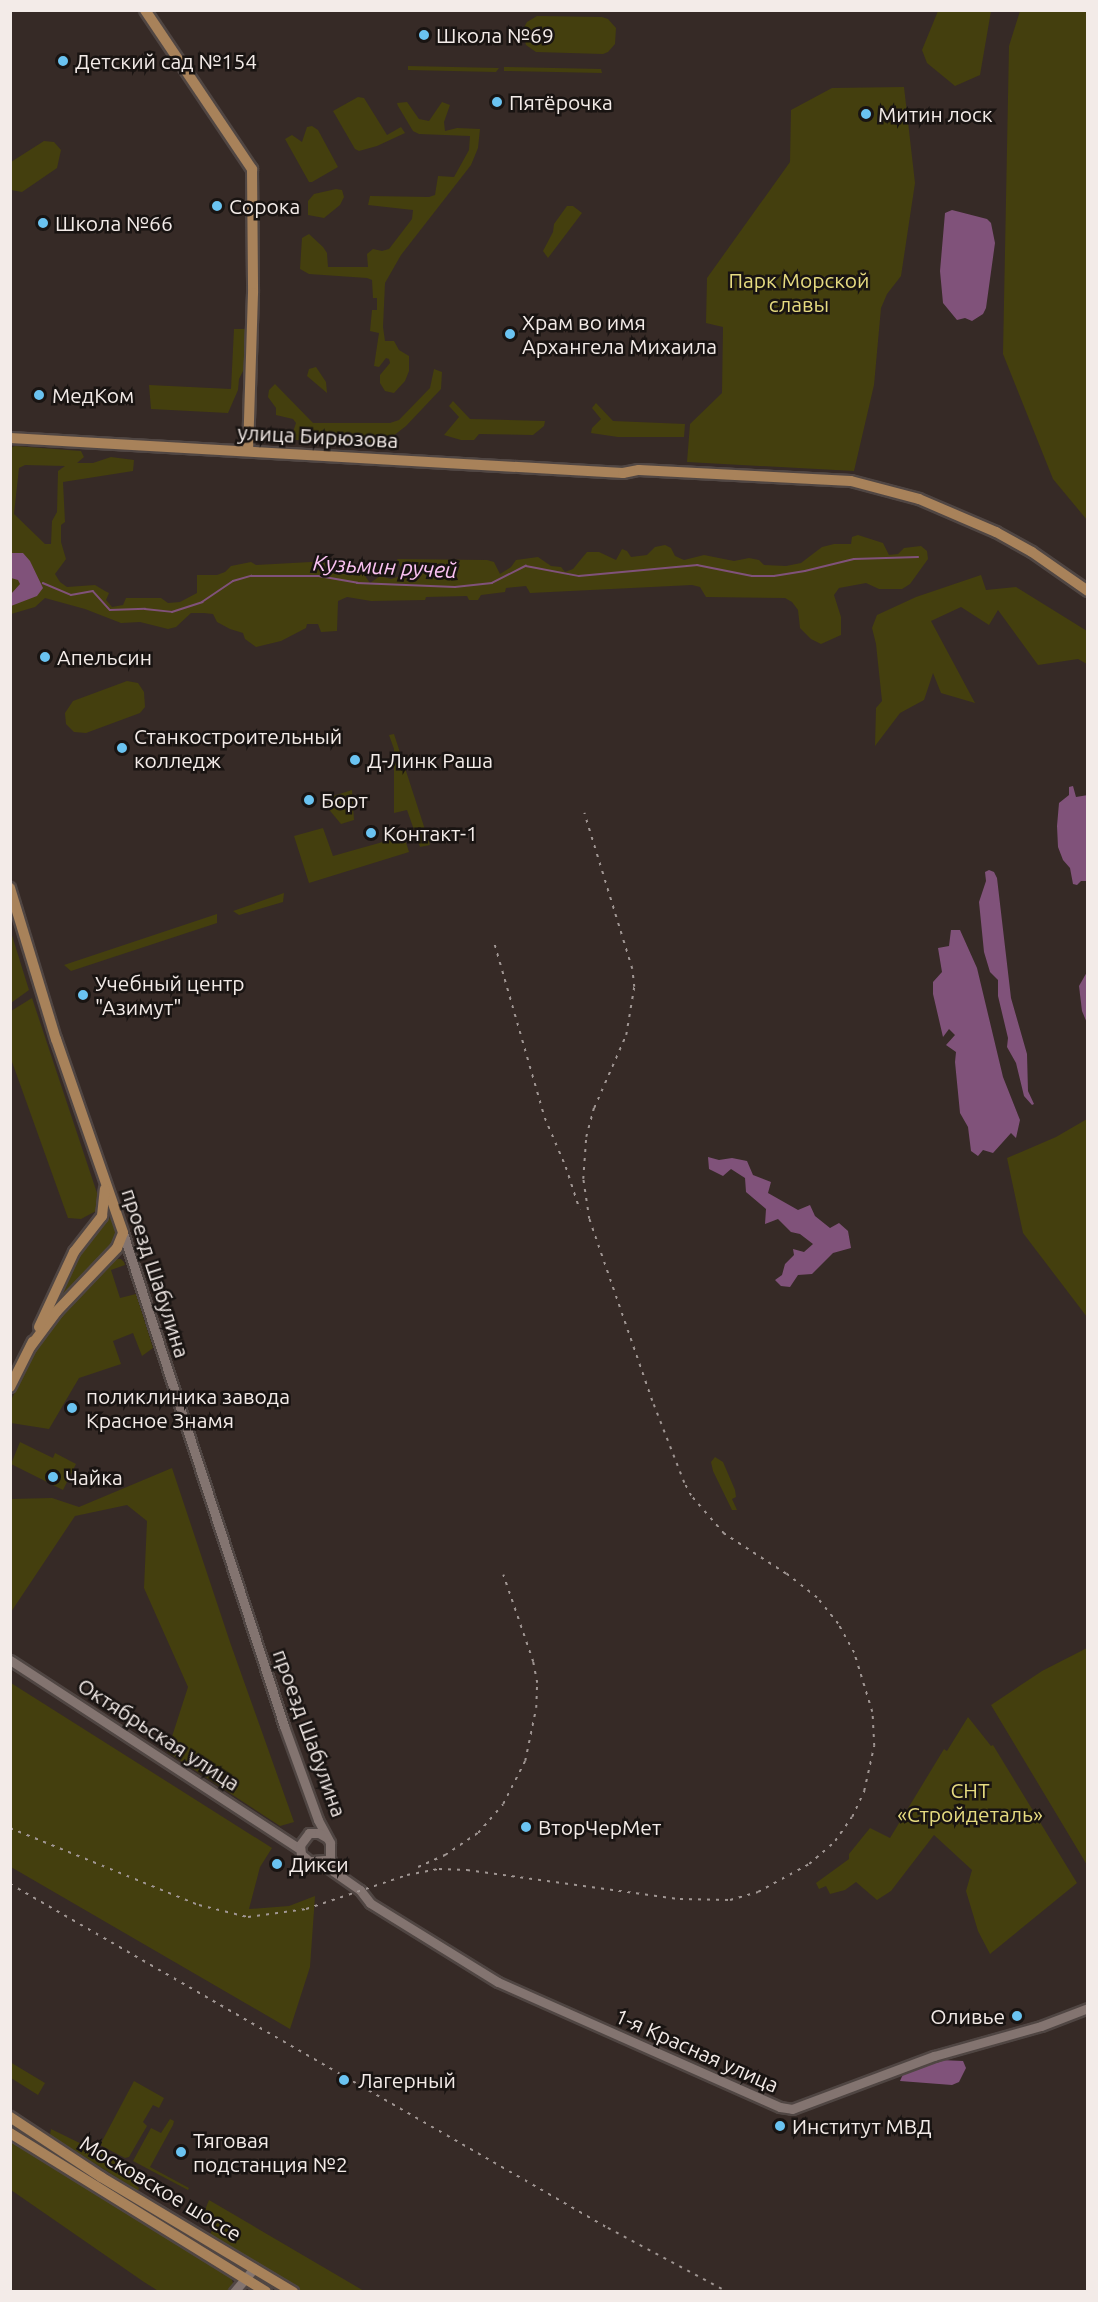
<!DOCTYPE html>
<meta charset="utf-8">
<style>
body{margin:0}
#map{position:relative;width:1098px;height:2302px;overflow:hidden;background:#362a26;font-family:Ubuntu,sans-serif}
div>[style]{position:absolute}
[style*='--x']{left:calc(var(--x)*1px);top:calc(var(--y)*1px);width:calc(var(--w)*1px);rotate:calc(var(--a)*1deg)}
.green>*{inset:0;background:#443f0e}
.water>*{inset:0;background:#80527a}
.stream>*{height:1.5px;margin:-0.75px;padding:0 0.75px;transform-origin:0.75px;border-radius:0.75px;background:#80527a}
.roads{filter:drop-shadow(2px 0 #504643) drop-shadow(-2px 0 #504643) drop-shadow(0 2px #504643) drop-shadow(0 -2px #504643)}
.minor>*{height:9px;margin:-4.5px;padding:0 4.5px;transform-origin:4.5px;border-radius:4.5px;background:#837470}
.major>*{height:10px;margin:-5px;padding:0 5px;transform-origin:5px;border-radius:5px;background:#a8825a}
.rail>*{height:1.5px;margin-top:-0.75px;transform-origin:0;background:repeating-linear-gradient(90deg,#a09693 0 3px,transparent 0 9px)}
.dots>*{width:16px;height:16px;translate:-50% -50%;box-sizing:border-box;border:3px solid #191412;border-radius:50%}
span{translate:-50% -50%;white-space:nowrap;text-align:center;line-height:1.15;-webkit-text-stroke:5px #191412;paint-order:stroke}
.poi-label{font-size:21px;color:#f3ebe8}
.left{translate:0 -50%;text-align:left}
.right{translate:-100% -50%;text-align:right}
.park-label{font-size:21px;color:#e6db80}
.street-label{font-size:21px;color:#f3ebe8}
.water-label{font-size:22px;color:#fbc2f3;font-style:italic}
.frame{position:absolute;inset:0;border:12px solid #f3ebe8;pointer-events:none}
</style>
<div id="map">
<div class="green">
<div style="clip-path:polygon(938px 11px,991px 11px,980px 75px,955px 86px,927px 63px,922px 50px)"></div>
<div style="clip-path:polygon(1020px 11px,1087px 11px,1087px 520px,1053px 479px,1003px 354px,1009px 46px)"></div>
<div style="clip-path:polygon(537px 16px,602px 17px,608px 19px,616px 28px,615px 44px,608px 52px,603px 54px,536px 52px,526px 45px,522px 31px,527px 22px)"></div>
<div style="clip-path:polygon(408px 66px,499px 68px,496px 72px,408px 70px)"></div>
<div style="clip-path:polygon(504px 67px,601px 69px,602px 73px,504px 71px)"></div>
<div style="clip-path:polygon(904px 87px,915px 183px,901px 276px,887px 294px,881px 308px,874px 385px,854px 471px,687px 462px,690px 424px,722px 393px,723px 327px,706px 323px,707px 278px,790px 162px,791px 110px,832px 88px)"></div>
<div style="clip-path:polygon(358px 97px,364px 98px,387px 135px,401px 127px,405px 133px,377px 146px,359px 151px,355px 149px,333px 111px)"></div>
<div style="clip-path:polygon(407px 102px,419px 119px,429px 121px,442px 102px,450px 105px,444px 122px,445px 131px,457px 128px,480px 129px,478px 148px,471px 165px,401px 255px,385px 283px,383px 327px,385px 341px,394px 341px,399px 350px,409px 356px,409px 371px,405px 381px,394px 393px,385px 391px,380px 383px,380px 375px,390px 363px,389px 359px,386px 358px,379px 367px,374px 366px,379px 333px,370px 331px,372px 310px,377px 310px,377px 298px,373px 298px,372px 280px,367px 278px,309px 274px,300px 269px,302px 238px,309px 234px,323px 247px,327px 253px,328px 267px,368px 267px,367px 254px,373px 249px,382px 251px,389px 249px,412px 219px,413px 210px,368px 205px,370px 196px,429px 197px,435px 195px,438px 176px,454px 177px,469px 150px,470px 136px,419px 134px,413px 131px,398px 106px,397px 103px)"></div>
<div style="clip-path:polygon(312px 126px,318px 130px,338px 167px,312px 182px,309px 182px,285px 139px,292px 135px,302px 142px,307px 127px)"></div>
<div style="clip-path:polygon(44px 141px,54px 142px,61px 150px,57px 168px,22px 192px,11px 190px,11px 162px)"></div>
<div style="clip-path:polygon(336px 189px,342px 190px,344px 197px,340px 205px,324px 218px,308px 215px,308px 201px,314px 194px)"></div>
<div style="clip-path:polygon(567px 206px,573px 206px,582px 213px,548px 258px,543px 251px,553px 232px,554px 224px)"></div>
<div style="clip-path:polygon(234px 329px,247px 329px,245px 367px,239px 379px,238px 390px,228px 413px,151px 409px,149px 385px,231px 389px)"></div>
<div style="clip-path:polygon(316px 367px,326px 382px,327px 393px,307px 376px,309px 369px)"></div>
<div style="clip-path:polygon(434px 369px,442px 372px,441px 389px,406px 426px,384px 443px,294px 440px,292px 435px,296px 423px,293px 419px,276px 415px,276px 408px,268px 397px,269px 390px,275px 384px,313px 423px,390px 423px,399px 420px,430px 388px)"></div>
<div style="clip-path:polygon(453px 401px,470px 419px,545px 421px,544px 426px,533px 435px,479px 434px,474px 440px,461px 440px,444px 435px,459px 417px,449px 406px)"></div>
<div style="clip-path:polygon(596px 403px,613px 421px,685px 424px,684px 437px,618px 437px,591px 433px,592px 428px,601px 419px,592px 408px)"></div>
<div style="clip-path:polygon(evenodd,15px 446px,81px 451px,84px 457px,77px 463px,93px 463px,111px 457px,134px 460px,133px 471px,63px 482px,65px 522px,61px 525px,61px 542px,66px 559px,55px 574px,60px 582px,67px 587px,95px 585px,105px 591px,109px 593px,106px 600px,112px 607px,123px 605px,126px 598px,161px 598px,168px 603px,180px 602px,197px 593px,197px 575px,217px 575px,225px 572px,231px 566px,251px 562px,256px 565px,311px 562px,365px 566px,363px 573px,370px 583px,380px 576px,391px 579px,401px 576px,402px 570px,397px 559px,487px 560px,494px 562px,500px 574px,511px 567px,516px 560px,538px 557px,551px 566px,561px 567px,565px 572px,573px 569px,587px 552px,599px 552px,616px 560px,622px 549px,627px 551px,631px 557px,647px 555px,655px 547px,665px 545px,671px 548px,675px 556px,684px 560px,704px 555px,734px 561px,749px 558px,759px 560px,764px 565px,786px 566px,801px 563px,822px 547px,834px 544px,851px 544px,852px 537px,858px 535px,883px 543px,889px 555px,898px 554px,904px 548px,921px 546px,927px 551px,928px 559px,910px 584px,902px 589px,879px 589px,866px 583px,839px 588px,834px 595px,841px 617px,841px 635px,821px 644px,811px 639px,800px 628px,798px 610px,792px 602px,785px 598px,706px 597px,700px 587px,692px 585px,530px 593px,526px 586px,506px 588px,505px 592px,481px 595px,478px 600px,469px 600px,467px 596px,426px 597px,425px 600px,371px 601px,347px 597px,338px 601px,337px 631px,321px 632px,318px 624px,307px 624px,306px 628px,281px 641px,256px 647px,245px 639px,243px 633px,230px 629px,217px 622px,213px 614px,204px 613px,191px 613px,176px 627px,168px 629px,140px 622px,121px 623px,85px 609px,45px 598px,35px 607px,11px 614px,10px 448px,15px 446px,25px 465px,65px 466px,58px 471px,57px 512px,52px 521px,51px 544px,45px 544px,14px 514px,19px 468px,25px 465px)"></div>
<div style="clip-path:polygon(981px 575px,986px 590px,1016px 587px,1087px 631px,1087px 664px,1078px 659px,1038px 665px,998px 610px,989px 625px,961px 607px,931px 621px,975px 703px,941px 693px,933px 673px,924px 700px,900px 713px,875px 746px,876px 708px,882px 701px,876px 644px,872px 628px,877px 615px,916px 597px)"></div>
<div style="clip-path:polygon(127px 681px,138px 683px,144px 692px,145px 707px,140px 713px,86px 733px,74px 732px,66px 724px,65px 713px,73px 701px)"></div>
<div style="clip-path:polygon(394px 734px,430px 845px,420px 847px,407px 810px,394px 813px,394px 749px,389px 735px)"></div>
<div style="clip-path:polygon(352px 790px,354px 820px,341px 824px,321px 800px)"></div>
<div style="clip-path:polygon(323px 828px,333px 856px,404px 836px,409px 852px,309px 883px,294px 836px)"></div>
<div style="clip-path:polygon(284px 893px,283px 902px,239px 915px,233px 911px)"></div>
<div style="clip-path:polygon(217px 914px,217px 923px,71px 971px,64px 965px)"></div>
<div style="clip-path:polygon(10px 929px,29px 990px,11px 1003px,10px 1003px)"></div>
<div style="clip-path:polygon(32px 998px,99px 1199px,96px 1211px,81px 1219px,68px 1218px,11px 1059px,11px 1011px)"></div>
<div style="clip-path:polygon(1087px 1119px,1087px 1317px,1023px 1233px,1007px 1158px,1056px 1137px)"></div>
<div style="clip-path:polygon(106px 1218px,112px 1219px,118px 1234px,115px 1244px,61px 1296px,60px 1293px,76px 1257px)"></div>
<div style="clip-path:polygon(111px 1259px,121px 1259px,124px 1262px,125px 1265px,111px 1270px,120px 1298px,136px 1294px,153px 1348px,142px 1356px,133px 1333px,113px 1341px,121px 1364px,79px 1378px,49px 1429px,11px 1423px,11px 1400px,45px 1332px)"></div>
<div style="clip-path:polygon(20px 1442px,53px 1458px,55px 1453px,76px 1464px,63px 1490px,11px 1464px)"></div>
<div style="clip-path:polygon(715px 1457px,723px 1462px,735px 1490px,736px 1497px,732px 1499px,737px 1510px,732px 1510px,713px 1471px,711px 1462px)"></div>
<div style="clip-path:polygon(172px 1468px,231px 1645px,294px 1822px,280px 1826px,167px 1752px,188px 1687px,144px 1588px,147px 1521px,127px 1505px,75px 1516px,11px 1612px,11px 1499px,52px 1498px,79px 1507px)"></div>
<div style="clip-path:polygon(1087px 1648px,1087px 1865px,991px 1705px,1042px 1671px)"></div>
<div style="clip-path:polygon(11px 1683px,272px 1848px,260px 1867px,249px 1909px,289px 1906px,315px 1896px,310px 1967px,290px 2029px,11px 1867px)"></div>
<div style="clip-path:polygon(968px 1717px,991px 1746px,993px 1745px,1077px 1883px,990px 1954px,978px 1931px,966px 1891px,972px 1870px,934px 1835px,891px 1891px,877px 1900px,856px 1882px,845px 1890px,830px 1894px,826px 1886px,819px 1889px,816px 1883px,849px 1859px,849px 1854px,870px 1828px,890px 1838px,944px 1749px,947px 1751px)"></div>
<div style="clip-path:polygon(10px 2062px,45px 2083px,38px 2095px,11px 2078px)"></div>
<div style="clip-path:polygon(134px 2081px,164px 2098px,159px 2108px,153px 2105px,143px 2122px,147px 2126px,129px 2157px,125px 2158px,100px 2145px)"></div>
<div style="clip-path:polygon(170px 2119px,174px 2121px,173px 2125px,150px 2167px,189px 2188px,188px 2190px,133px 2161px,151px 2128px,161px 2133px)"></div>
<div style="clip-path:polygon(10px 2123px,242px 2267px,243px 2269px,91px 2180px,11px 2126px)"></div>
<div style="clip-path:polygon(51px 2129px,139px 2172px,141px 2175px,135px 2185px,139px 2188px,138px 2191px,50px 2135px)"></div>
<div style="clip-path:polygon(10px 2137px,145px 2225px,231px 2277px,234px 2286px,229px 2291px,160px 2292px,144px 2282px,11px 2190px)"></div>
<div style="clip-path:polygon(209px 2200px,364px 2291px,295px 2291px,208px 2239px,215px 2224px,203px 2215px)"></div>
</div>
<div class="water">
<div style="clip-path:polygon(952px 210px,987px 219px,991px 223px,995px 243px,986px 308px,983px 314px,972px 321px,965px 318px,957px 320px,943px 303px,940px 271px,945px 213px)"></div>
<div style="clip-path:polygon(10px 553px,23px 553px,30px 561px,43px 588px,37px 596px,11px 606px,11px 594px,20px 584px,18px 580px,11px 578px)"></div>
<div style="clip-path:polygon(1073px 786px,1076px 797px,1088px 795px,1087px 881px,1081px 881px,1077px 885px,1073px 884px,1070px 868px,1063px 860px,1058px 847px,1057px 826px,1059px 803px,1069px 795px,1069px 787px)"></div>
<div style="clip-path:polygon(989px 870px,994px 872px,997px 878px,1011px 998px,1027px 1054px,1028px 1091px,1034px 1104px,1032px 1105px,1024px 1096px,1016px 1063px,1007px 1047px,1008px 1038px,998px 996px,998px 980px,990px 972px,984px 952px,979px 902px,986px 881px,985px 872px)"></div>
<div style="clip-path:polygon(951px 930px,960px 930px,977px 968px,1003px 1077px,1020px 1120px,1016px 1138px,1011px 1133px,993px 1153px,983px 1150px,978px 1156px,971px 1151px,968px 1127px,960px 1113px,955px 1062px,956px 1052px,946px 1045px,955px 1035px,949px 1029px,943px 1037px,933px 994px,933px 982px,942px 972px,938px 948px,949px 946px)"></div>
<div style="clip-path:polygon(1087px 972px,1087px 1023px,1082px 1011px,1079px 986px)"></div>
<div style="clip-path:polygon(708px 1157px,719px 1160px,732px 1158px,747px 1161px,753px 1175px,771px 1182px,768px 1193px,798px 1210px,810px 1205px,815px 1216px,830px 1228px,839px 1223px,848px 1231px,851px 1248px,833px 1253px,812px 1274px,798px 1275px,790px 1287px,781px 1286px,775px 1280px,782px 1275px,785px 1264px,794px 1255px,793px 1249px,804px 1252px,813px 1244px,800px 1234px,791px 1232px,778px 1219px,765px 1224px,766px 1209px,746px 1192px,745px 1178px,731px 1169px,723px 1176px,709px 1169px)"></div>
<div style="clip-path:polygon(940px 2060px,963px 2061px,966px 2068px,959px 2082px,952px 2085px,900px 2081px,904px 2072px)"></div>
</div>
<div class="stream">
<div style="--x:43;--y:583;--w:30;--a:23"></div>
<div style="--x:71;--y:595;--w:22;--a:-10"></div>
<div style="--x:93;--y:591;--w:25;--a:48"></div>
<div style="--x:110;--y:610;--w:35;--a:-2"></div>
<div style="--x:145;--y:609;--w:27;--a:6"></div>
<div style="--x:172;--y:612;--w:32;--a:-18"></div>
<div style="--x:202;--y:602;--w:37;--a:-34"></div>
<div style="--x:233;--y:581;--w:19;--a:-16"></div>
<div style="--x:251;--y:576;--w:68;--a:0"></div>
<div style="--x:319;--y:576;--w:39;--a:10"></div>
<div style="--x:357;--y:583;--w:98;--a:2.3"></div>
<div style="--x:455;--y:587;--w:37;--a:-6"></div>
<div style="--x:492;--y:583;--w:38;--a:-27"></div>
<div style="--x:526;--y:566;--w:54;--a:10.7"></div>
<div style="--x:579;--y:576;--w:119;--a:-5.3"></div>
<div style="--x:697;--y:565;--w:56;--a:11.3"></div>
<div style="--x:752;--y:576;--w:22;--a:0"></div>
<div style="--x:774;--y:576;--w:31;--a:-9"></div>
<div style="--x:805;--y:571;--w:50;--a:-13.8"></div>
<div style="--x:854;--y:559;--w:64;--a:-1.8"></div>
</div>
<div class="roads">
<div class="minor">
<div style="--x:123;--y:1233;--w:519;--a:71.91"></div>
<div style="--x:284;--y:1726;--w:100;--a:70.1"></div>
<div style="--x:318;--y:1820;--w:26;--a:62"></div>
<div style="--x:330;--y:1843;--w:15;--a:90"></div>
<div style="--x:330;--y:1858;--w:14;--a:69"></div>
<div style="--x:10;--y:1660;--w:346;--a:33.1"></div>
<div style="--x:325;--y:1860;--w:16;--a:176"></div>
<div style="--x:309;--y:1861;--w:11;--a:-139"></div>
<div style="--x:301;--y:1854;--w:9;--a:-96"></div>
<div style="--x:300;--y:1845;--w:15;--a:-53"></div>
<div style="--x:309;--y:1833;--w:10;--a:0"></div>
<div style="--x:319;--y:1833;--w:8;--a:30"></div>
<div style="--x:320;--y:1862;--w:49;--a:35"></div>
<div style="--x:360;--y:1890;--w:16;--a:52"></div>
<div style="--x:370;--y:1903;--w:150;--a:31.7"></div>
<div style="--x:498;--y:1982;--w:308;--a:23.9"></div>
<div style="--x:780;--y:2107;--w:12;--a:9"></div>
<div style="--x:792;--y:2109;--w:152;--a:-20.5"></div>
<div style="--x:934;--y:2056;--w:111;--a:-15.7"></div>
<div style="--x:1041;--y:2026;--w:50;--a:-21"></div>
<div style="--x:234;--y:2292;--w:31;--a:-50"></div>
</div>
<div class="major">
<div style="--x:145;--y:10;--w:192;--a:56.1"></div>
<div style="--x:252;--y:169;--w:124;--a:89.5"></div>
<div style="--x:253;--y:293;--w:158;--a:91.8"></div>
<div style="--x:10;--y:438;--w:614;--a:3.27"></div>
<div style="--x:623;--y:473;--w:16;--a:-11"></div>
<div style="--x:639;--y:470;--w:212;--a:3"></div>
<div style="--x:851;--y:481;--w:70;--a:14.8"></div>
<div style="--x:919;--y:499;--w:84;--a:23.2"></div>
<div style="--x:996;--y:532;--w:41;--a:29.1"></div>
<div style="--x:1032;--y:552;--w:68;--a:34.9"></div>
<div style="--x:10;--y:888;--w:158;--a:73.1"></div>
<div style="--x:56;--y:1039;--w:205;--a:70.9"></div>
<div style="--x:123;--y:1233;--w:16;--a:112"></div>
<div style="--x:117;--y:1248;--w:87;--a:133.6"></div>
<div style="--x:57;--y:1311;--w:44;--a:126.6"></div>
<div style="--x:39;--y:1327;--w:83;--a:-65"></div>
<div style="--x:74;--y:1252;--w:46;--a:-52.1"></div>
<div style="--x:102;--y:1216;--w:27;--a:-84"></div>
<div style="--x:10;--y:1387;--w:51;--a:-63.4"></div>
<div style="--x:10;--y:2117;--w:109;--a:33.4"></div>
<div style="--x:101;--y:2177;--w:224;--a:30.9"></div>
<div style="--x:10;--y:2133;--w:301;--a:31.8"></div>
</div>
</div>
<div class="rail">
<div style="--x:495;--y:945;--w:180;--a:73.9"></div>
<div style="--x:545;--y:1118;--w:53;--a:66.8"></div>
<div style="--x:566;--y:1167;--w:45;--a:72"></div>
<div style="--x:10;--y:1828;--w:204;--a:22.2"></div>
<div style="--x:199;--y:1905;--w:50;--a:13.8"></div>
<div style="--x:248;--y:1917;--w:59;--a:-7.9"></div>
<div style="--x:306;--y:1909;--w:107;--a:-18.6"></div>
<div style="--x:407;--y:1875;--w:33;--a:-11"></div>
<div style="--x:439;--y:1869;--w:28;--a:2"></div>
<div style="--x:467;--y:1870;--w:215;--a:7.8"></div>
<div style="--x:680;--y:1899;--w:50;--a:1.1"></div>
<div style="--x:730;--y:1900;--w:29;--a:-16"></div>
<div style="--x:758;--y:1892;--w:58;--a:-28.8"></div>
<div style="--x:809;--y:1864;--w:35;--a:-41"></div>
<div style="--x:835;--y:1841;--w:29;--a:-55"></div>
<div style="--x:852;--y:1817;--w:29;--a:-65"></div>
<div style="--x:864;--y:1791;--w:46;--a:-77.5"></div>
<div style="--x:874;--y:1746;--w:34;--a:-93"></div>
<div style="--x:872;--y:1712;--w:62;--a:-107"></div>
<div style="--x:854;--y:1653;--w:33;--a:-119"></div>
<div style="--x:838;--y:1624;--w:33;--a:-129"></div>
<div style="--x:817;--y:1598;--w:39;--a:-142"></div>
<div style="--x:786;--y:1574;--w:74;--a:-147.2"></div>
<div style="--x:724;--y:1534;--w:50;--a:-131"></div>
<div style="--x:691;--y:1496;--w:15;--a:-118"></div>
<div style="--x:684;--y:1483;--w:88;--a:-111.3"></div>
<div style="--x:652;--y:1401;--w:193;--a:-109.1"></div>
<div style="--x:589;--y:1219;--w:40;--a:-98.5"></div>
<div style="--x:583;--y:1179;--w:42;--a:-85.9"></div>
<div style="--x:586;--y:1137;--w:30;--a:-75"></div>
<div style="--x:594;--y:1108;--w:80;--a:-66.3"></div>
<div style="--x:626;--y:1035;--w:49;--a:-80.5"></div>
<div style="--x:634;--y:987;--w:18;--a:-96"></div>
<div style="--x:632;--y:969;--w:163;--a:-107.1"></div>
<div style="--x:418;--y:1867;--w:30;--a:-24"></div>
<div style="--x:445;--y:1855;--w:40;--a:-34"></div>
<div style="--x:478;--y:1833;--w:38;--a:-49"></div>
<div style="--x:503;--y:1804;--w:48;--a:-62.9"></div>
<div style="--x:525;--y:1761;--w:54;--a:-78.3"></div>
<div style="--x:536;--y:1708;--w:25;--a:-88"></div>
<div style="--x:537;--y:1683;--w:21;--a:-101"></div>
<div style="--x:533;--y:1662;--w:92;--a:-109"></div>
<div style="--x:10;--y:1884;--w:690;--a:29.91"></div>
<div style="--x:608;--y:2228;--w:136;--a:28.1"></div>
</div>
<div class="dots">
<div style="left:424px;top:35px;background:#6ac3f1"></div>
<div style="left:63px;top:61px;background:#6ac3f1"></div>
<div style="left:497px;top:102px;background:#6ac3f1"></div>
<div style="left:866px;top:114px;background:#6ac3f1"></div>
<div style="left:217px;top:206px;background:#6ac3f1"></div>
<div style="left:43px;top:223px;background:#6ac3f1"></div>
<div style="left:510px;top:334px;background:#6ac3f1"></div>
<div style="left:39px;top:395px;background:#6ac3f1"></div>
<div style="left:45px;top:657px;background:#6ac3f1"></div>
<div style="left:122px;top:748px;background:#6ac3f1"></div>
<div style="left:355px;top:760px;background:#6ac3f1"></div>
<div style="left:309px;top:800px;background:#6ac3f1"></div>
<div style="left:371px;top:833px;background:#6ac3f1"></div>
<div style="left:83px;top:995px;background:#6ac3f1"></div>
<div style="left:72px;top:1408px;background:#6ac3f1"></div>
<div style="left:53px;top:1477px;background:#6ac3f1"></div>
<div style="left:526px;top:1827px;background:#6ac3f1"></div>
<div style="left:277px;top:1864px;background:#6ac3f1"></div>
<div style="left:1017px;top:2016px;background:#6ac3f1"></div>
<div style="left:344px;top:2080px;background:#6ac3f1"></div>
<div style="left:780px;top:2126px;background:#6ac3f1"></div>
<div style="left:181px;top:2152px;background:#6ac3f1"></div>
</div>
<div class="poi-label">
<span class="left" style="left:436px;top:35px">Школа №69</span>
<span class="left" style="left:75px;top:61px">Детский сад №154</span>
<span class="left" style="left:509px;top:102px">Пятёрочка</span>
<span class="left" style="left:878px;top:114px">Митин лоск</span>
<span class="left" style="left:229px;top:206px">Сорока</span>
<span class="left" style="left:55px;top:223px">Школа №66</span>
<span class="left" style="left:522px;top:334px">Храм во имя<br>Архангела Михаила</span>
<span class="left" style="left:52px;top:395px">МедКом</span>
<span class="left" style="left:57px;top:657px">Апельсин</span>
<span class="left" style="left:134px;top:748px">Станкостроительный<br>колледж</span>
<span class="left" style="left:367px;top:760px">Д-Линк Раша</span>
<span class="left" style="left:321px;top:800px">Борт</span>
<span class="left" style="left:383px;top:833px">Контакт-1</span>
<span class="left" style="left:95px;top:995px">Учебный центр<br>"Азимут"</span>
<span class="left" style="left:86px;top:1408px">поликлиника завода<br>Красное Знамя</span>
<span class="left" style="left:65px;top:1477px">Чайка</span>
<span class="left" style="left:538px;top:1827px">ВторЧерМет</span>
<span class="left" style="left:289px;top:1864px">Дикси</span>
<span class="right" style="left:1005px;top:2016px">Оливье</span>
<span class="left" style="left:358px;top:2080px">Лагерный</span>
<span class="left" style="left:792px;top:2126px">Институт МВД</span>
<span class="left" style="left:193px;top:2152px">Тяговая<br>подстанция №2</span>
</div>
<div class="park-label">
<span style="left:799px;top:292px">Парк Морской<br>славы</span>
<span style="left:970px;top:1802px">СНТ<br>«Стройдеталь»</span>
</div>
<div class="street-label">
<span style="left:318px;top:436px;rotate:3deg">улица Бирюзова</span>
<span style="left:156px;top:1273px;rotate:72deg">проезд Шабулина</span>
<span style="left:310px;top:1733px;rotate:70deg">проезд Шабулина</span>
<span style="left:159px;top:1734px;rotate:33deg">Октябрьская улица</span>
<span style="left:697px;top:2050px;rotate:24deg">1-я Красная улица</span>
<span style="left:161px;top:2188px;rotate:31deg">Московское шоссе</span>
</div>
<div class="water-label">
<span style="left:385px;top:566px;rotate:3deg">Кузьмин ручей</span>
</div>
<div class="frame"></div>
</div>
